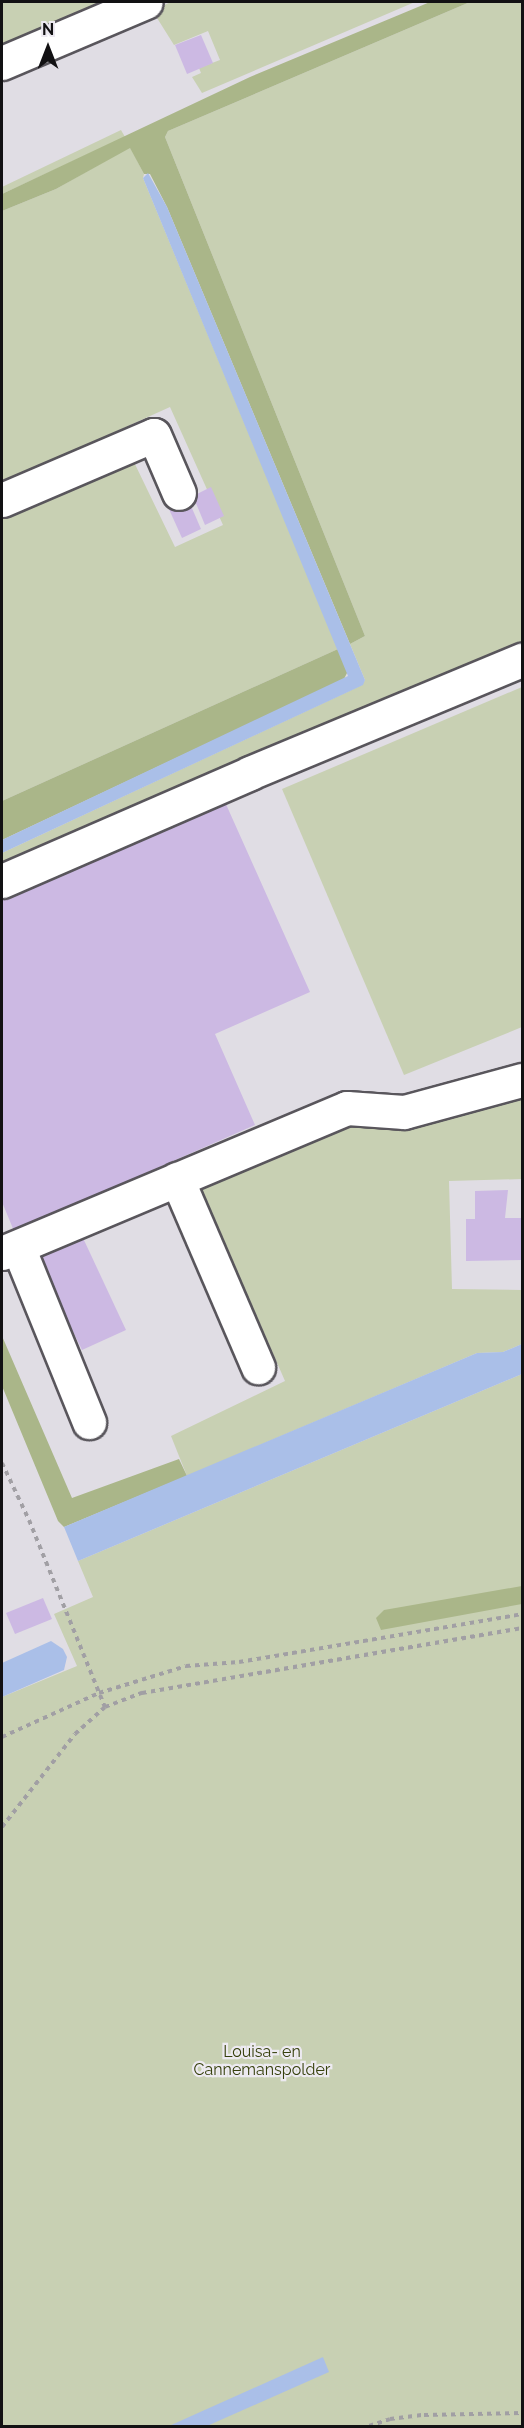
<!DOCTYPE html>
<style>
body{margin:0}
#map{position:relative;width:524px;height:2428px;overflow:hidden;background:#e0dde4;font-family:Raleway,sans-serif}
div>[style]{position:absolute}
[style*='--x']{left:calc(var(--x)*1px);top:calc(var(--y)*1px);width:calc(var(--w)*1px);rotate:calc(var(--a)*1deg)}
.green>*{inset:0;background:#c8d0b3}
.forest>*{inset:0;background:#aab689}
.water>*{inset:0;background:#aabfe8}
.building>*{inset:0;background:#ccb9e3}
.path>*{height:4px;margin-top:-2px;transform-origin:0;background:repeating-linear-gradient(90deg,#a19fa4 0 4.5px,transparent 0 9px)}
.roads{filter:drop-shadow(2px 0 #59565c) drop-shadow(-2px 0 #59565c) drop-shadow(0 2px #59565c) drop-shadow(0 -2px #59565c)}
.minor>*{height:33px;margin:-16.5px;padding:0 16.5px;transform-origin:16.5px;border-radius:16.5px;background:#fff}
span{translate:-50% -50%;white-space:nowrap;text-align:center;line-height:1.15;-webkit-text-stroke:4.5px #edeaf1;paint-order:stroke}
.park-label{font-size:16px;color:#36400c}
.frame{position:absolute;inset:0;border:3px solid #121113;pointer-events:none}
.north{position:absolute;left:18px;top:18px;width:60px;height:60px;-webkit-text-stroke:4px #edeaf1;paint-order:stroke;rotate:0deg;font-size:16px;font-weight:700;line-height:24px;text-align:center;color:#121113}
.north::after{content:'';display:block;margin:auto;width:21px;height:27px;background:#121113;clip-path:polygon(50% 0,100% 100%,50% 72%,0 100%)}
</style>
<div id="map">
<div class="green">
<div style="clip-path:polygon(2px 2px,118px 2px,2px 50px)"></div>
<div style="clip-path:polygon(171px 2px,415px 2px,202px 93px,192px 77px,201px 73px,199px 68px,220px 60px,208px 31px,174px 45px,152px 10px)"></div>
<div style="clip-path:polygon(470px 2px,522px 2px,522px 652px,2px 873px,2px 853px,362px 685px,365px 680px,350px 644px,365px 636px,165px 137px,168px 131px)"></div>
<div style="clip-path:polygon(121px 130px,125px 137px,2px 194px,2px 187px)"></div>
<div style="clip-path:polygon(130px 147px,144px 174px,143px 178px,338px 649px,2px 801px,2px 514px,132px 458px,175px 547px,223px 525px,170px 407px,2px 483px,2px 211px,56px 189px)"></div>
<div style="clip-path:polygon(522px 687px,522px 1027px,404px 1075px,282px 789px)"></div>
<div style="clip-path:polygon(522px 1083px,522px 1179px,449px 1181px,452px 1289px,522px 1290px,522px 1344px,503px 1352px,477px 1353px,187px 1476px,171px 1436px,285px 1381px,199px 1185px,321px 1125px)"></div>
<div style="clip-path:polygon(522px 1374px,522px 2426px,2px 2426px,2px 1697px,77px 1666px,54px 1614px,93px 1597px,78px 1561px)"></div>
</div>
<div class="forest">
<div style="clip-path:polygon(430px 2px,470px 2px,168px 131px,165px 137px,365px 636px,350px 644px,167px 207px,150px 174px,144px 174px,130px 148px,56px 189px,2px 211px,2px 194px,250px 77px)"></div>
<div style="clip-path:polygon(338px 649px,348px 671px,344px 679px,2px 840px,2px 801px)"></div>
<div style="clip-path:polygon(2px 1336px,72px 1498px,179px 1459px,187px 1476px,64px 1527px,58px 1521px,2px 1386px)"></div>
<div style="clip-path:polygon(522px 1586px,522px 1604px,381px 1630px,376px 1618px,384px 1610px)"></div>
</div>
<div class="water">
<div style="clip-path:polygon(148px 173px,167px 207px,365px 680px,363px 685px,2px 853px,2px 840px,348px 676px,143px 178px)"></div>
<div style="clip-path:polygon(522px 1344px,522px 1374px,78px 1561px,64px 1527px,477px 1353px,503px 1352px)"></div>
<div style="clip-path:polygon(51px 1641px,63px 1649px,67px 1657px,64px 1670px,2px 1697px,2px 1663px)"></div>
<div style="clip-path:polygon(323px 2357px,329px 2372px,207px 2426px,169px 2426px)"></div>
</div>
<div class="building">
<div style="clip-path:polygon(201px 35px,213px 63px,187px 74px,175px 45px)"></div>
<div style="clip-path:polygon(211px 487px,224px 516px,205px 525px,193px 496px)"></div>
<div style="clip-path:polygon(188px 499px,201px 529px,182px 538px,168px 507px)"></div>
<div style="clip-path:polygon(225px 802px,310px 992px,215px 1034px,255px 1125px,14px 1231px,2px 1202px,2px 900px)"></div>
<div style="clip-path:polygon(508px 1190px,505px 1218px,522px 1218px,522px 1260px,466px 1261px,466px 1219px,475px 1219px,475px 1191px)"></div>
<div style="clip-path:polygon(83px 1238px,126px 1330px,82px 1350px,38px 1259px)"></div>
<div style="clip-path:polygon(43px 1598px,52px 1619px,15px 1634px,6px 1613px)"></div>
</div>
<div class="path">
<div style="--x:2;--y:1463;--w:63;--a:64.7"></div>
<div style="--x:29;--y:1520;--w:202;--a:67.9"></div>
<div style="--x:2;--y:1737;--w:107;--a:-24.4"></div>
<div style="--x:99;--y:1693;--w:91;--a:-17.2"></div>
<div style="--x:186;--y:1666;--w:53;--a:-4.3"></div>
<div style="--x:239;--y:1662;--w:287;--a:-9.6"></div>
<div style="--x:2;--y:1827;--w:118;--a:-51.9"></div>
<div style="--x:75;--y:1734;--w:40;--a:-42"></div>
<div style="--x:105;--y:1707;--w:40;--a:-21"></div>
<div style="--x:142;--y:1693;--w:386;--a:-9.7"></div>
<div style="--x:369;--y:2426;--w:22;--a:-18"></div>
<div style="--x:390;--y:2419;--w:34;--a:-7"></div>
<div style="--x:424;--y:2415;--w:98;--a:-1.2"></div>
</div>
<div class="roads">
<div class="minor">
<div style="--x:2;--y:63;--w:156;--a:-23"></div>
<div style="--x:2;--y:500;--w:165;--a:-23.2"></div>
<div style="--x:154;--y:435;--w:63;--a:66.7"></div>
<div style="--x:2;--y:881;--w:270;--a:-23.5"></div>
<div style="--x:250;--y:773;--w:295;--a:-22.6"></div>
<div style="--x:177;--y:1179;--w:205;--a:66.7"></div>
<div style="--x:18;--y:1247;--w:189;--a:67.9"></div>
<div style="--x:2;--y:1253;--w:374;--a:-22.8"></div>
<div style="--x:347;--y:1108;--w:57;--a:4"></div>
<div style="--x:404;--y:1112;--w:122;--a:-15.2"></div>
</div>
</div>
<div class="park-label">
<span style="left:262px;top:2061px">Louisa- en<br>Cannemanspolder</span>
</div>
<div class="frame"></div>
<div class="north">N</div>
</div>
